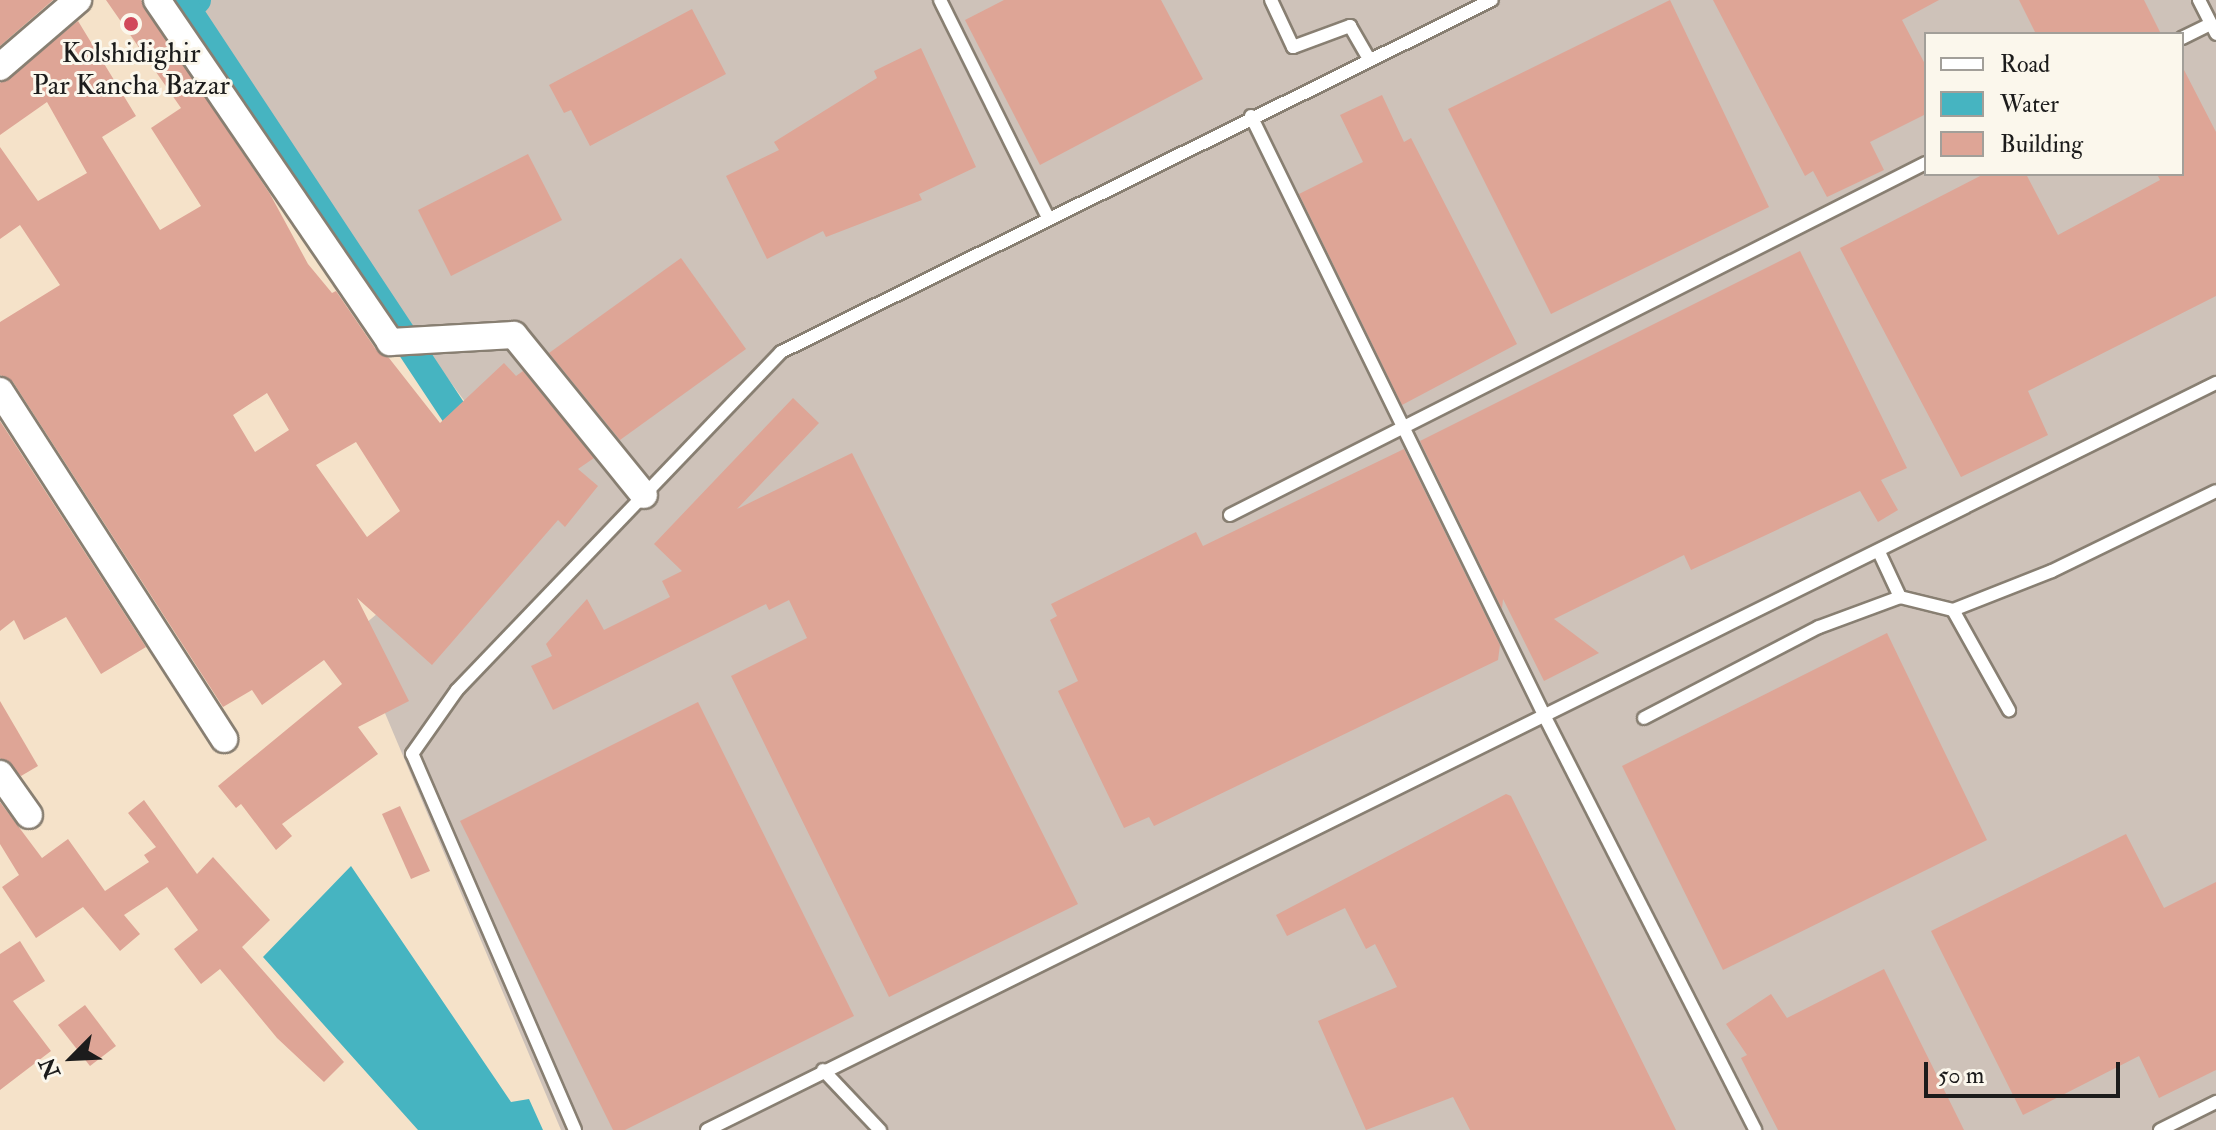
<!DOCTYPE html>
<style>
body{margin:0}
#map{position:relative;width:2216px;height:1130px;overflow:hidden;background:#f5e2c9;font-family:"IM FELL Double Pica",serif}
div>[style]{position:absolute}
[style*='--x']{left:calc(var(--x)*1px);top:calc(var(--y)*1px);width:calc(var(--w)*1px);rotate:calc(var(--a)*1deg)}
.industrial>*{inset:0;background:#cec2b9}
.water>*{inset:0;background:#46b4c1}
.canal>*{height:28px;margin:-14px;padding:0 14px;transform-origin:14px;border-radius:14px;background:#46b4c1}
.building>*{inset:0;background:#dea596}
.roads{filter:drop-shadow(2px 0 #887f72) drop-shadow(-2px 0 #887f72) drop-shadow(0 2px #887f72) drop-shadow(0 -2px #887f72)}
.lane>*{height:12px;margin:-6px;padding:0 6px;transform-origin:6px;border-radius:6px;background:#fff}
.street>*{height:26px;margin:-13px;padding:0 13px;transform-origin:13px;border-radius:13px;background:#fff}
.dots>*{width:22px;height:22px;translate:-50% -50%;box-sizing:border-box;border:4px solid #fbf7ec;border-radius:50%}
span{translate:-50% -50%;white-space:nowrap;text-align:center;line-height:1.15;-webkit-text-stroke:6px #fbf7ec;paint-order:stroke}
.poi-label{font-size:28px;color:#1c1c1c}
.legend{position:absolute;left:1924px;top:32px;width:260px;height:144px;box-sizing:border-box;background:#fbf7ec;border:2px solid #a29f99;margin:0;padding:10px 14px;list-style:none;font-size:24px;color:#1c1c1c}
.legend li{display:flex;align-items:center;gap:16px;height:40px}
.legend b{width:40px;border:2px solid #a29f99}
.north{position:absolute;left:32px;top:1018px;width:80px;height:80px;-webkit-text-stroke:6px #fbf7ec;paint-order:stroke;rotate:246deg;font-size:22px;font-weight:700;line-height:32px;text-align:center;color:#1c1c1c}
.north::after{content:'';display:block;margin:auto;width:28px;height:36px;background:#1c1c1c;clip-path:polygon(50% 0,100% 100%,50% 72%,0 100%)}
.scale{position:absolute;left:1924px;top:1062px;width:196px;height:36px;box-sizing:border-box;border:4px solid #1c1c1c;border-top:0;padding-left:10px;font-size:24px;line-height:28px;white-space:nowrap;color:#1c1c1c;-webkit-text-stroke:6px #fbf7ec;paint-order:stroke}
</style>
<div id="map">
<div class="industrial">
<div style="clip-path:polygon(evenodd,187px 0,2216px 0,2216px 1130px,561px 1130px,352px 635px,528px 486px,431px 356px,187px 0,1926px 34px,2182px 34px,2182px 174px,1926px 174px,1926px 34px)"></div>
</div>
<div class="water">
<div style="clip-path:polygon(351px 866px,511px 1102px,529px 1099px,543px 1130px,418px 1130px,263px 957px)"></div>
</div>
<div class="canal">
<div style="--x:197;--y:0;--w:13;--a:138"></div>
<div style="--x:187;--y:9;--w:509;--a:56.53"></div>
</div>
<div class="building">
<div style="clip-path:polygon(0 0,53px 0,0 46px)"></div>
<div style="clip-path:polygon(evenodd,106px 0,141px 0,270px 194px,308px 264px,332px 293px,336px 291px,377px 351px,389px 358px,440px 423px,504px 363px,516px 376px,523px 371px,594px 458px,578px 469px,598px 486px,565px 527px,558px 520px,432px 665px,357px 598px,409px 701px,358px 727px,378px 754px,282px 824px,292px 836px,276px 850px,241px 804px,236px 808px,218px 786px,342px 684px,324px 660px,262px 705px,252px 690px,223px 707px,13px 382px,0 375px,0 322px,60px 285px,20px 225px,0 239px,0 147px,38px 201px,87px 173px,47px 102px,0 135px,0 83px,78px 21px,136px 116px,102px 137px,160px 230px,201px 206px,151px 128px,181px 108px,106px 0,267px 393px,289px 430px,255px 452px,233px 415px,267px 393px,106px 0,356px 442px,400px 511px,367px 537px,316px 465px,356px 442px)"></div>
<div style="clip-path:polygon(1004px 0,1161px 0,1203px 79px,1040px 165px,965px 20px)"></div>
<div style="clip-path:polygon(1670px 0,1769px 207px,1551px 314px,1448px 109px)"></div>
<div style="clip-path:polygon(1713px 0,1939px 0,1902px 20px,1926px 66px,1926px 114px,1870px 142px,1884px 170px,1827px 197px,1813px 171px,1805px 176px)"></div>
<div style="clip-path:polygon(2019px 0,2144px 0,2161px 34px,2036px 34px)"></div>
<div style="clip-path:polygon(692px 9px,726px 74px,590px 146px,571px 110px,564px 113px,549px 85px)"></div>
<div style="clip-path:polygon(921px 48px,976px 167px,919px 194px,922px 200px,826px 237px,823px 231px,767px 259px,726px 176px,779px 150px,774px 142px,877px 78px,874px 71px)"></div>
<div style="clip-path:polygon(2182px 66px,2216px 132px,2216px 296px,2028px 391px,2048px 435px,1961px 477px,1840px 248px,1984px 174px,2026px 174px,2058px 235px,2160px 180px,2157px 174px,2182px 174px)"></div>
<div style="clip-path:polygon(1382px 95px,1404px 142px,1411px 138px,1517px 344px,1402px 405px,1299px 194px,1363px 162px,1340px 115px)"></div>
<div style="clip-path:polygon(528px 154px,562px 220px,451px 276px,418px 210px)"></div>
<div style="clip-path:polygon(1800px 251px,1907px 468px,1881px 480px,1898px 510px,1878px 522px,1860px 491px,1691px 570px,1684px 555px,1554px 619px,1599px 653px,1544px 681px,1503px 599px,1502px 609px,1420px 441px)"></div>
<div style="clip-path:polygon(681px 258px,746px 349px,620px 440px,549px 353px)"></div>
<div style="clip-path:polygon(793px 398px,819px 423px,737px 509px,852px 453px,1078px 904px,889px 997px,731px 676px,807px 638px,789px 600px,769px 610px,766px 604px,553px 710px,531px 666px,552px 656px,546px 644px,587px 599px,604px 630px,670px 597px,662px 581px,682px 571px,654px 544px)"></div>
<div style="clip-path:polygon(0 421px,146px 647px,101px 674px,66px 617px,24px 640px,14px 620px,0 631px)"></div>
<div style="clip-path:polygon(1404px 449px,1500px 645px,1498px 660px,1154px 826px,1149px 817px,1124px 828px,1058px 691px,1078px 681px,1050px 620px,1057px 616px,1051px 604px,1196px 532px,1203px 546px)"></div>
<div style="clip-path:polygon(1887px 633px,1987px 840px,1723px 970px,1622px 766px)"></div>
<div style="clip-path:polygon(0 701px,38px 766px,21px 776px,0 758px)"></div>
<div style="clip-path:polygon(698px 702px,854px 1016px,625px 1130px,613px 1130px,460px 821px)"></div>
<div style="clip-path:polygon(1506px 794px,1511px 796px,1676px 1130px,1470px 1130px,1453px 1097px,1366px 1130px,1318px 1021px,1397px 987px,1375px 944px,1366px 949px,1345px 908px,1287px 936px,1276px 915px)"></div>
<div style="clip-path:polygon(144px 800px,197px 874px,213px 857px,270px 920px,242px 947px,344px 1062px,324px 1082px,277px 1038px,220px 969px,201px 984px,174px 949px,198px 930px,167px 887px,124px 915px,140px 934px,120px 951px,83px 907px,36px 938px,2px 887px,19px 875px,0 844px,0 802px,42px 858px,68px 839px,105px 891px,149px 862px,144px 855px,156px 847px,128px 813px)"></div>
<div style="clip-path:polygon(400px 806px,430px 871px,411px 879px,382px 814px)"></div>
<div style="clip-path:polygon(2126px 834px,2164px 908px,2216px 882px,2216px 1070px,2159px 1098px,2139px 1056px,2023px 1115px,1931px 931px)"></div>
<div style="clip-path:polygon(20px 941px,45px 981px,13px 1001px,51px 1051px,0 1090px,0 954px)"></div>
<div style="clip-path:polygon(1884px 969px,1964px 1130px,1778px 1130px,1741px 1058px,1747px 1055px,1726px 1024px,1771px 994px,1787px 1018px)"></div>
<div style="clip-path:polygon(85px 1005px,116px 1046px,90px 1066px,58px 1025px)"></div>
</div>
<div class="roads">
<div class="lane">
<div style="--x:940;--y:0;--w:243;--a:63.6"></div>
<div style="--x:1271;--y:0;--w:52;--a:64.9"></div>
<div style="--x:1293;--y:47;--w:61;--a:-20.2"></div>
<div style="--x:1350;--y:26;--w:38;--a:60"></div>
<div style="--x:2199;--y:0;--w:38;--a:63"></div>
<div style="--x:2182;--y:38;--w:32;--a:-26"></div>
<div style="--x:1251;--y:116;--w:671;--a:63.93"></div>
<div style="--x:1546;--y:719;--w:461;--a:63"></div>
<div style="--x:1230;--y:515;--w:780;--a:-26.83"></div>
<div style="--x:1879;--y:552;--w:50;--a:65"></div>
<div style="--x:1900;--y:597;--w:55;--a:13.8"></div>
<div style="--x:1953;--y:610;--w:106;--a:-21.5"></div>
<div style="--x:2052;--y:571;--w:182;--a:-26"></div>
<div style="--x:1953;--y:610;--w:115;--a:60.8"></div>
<div style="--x:1644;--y:718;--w:197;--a:-27.5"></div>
<div style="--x:1819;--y:627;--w:86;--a:-20.3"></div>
<div style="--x:823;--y:1070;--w:83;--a:46.5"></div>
<div style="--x:575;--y:1130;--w:410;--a:-113.4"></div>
<div style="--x:412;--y:754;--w:78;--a:-54.9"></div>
<div style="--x:457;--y:690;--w:468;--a:-46.2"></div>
<div style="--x:781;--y:352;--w:793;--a:-26.34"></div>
<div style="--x:707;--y:1130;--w:1684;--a:-26.34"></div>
<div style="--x:2160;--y:1130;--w:63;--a:-26.6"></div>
</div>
<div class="street">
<div style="--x:157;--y:0;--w:414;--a:55.7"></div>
<div style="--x:390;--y:342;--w:124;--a:-3.2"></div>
<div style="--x:514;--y:335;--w:206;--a:50.9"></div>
<div style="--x:0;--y:67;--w:103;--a:-40.7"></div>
<div style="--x:0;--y:391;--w:414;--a:57.2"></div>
<div style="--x:0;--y:774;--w:50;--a:54.7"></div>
</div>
</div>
<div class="dots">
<div style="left:131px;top:24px;background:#d1495b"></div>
</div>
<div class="poi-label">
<span style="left:131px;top:70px">Kolshidighir<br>Par Kancha Bazar</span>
</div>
<ul class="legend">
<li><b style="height:10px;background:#fff"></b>Road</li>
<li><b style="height:22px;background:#46b4c1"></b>Water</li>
<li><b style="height:22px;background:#dea596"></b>Building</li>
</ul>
<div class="north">N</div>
<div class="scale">50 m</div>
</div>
